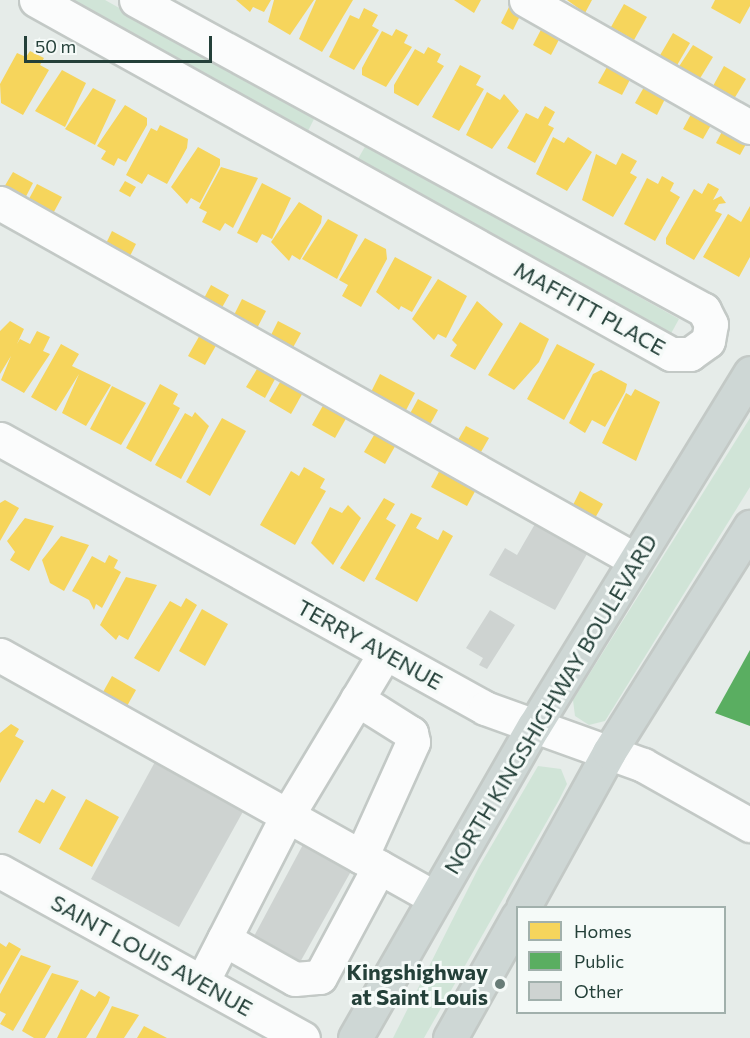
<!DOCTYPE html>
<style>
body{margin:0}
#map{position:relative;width:750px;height:1038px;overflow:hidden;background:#e6ece9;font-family:Commissioner,sans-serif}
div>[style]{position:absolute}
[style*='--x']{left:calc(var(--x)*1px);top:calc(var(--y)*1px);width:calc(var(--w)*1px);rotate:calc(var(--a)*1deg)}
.green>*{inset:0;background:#d0e4d7}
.homes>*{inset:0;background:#f6d55c}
.public>*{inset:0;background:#5aae61}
.building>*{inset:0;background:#ced3d1}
.roads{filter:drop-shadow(2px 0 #c3c9c6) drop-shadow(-2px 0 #c3c9c6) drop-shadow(0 2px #c3c9c6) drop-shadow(0 -2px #c3c9c6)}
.minor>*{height:33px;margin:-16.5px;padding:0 16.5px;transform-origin:16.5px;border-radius:16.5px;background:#fbfcfc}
.major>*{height:33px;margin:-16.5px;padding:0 16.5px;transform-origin:16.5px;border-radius:16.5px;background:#ced7d5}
.dots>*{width:16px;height:16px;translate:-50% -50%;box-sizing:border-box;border:3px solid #f5faf8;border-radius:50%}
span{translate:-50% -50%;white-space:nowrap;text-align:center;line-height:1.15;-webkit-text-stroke:6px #f5faf8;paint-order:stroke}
.street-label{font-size:22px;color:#244039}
.poi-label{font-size:22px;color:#244039;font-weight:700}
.right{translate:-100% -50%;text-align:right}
.legend{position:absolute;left:516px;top:906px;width:210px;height:108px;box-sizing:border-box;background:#f5faf8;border:2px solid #a1b0ac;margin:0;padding:8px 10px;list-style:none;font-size:18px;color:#244039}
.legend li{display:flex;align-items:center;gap:12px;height:30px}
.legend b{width:30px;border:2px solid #a1b0ac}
.scale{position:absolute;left:24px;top:36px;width:188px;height:27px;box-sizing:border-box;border:3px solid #244039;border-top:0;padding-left:8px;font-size:18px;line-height:21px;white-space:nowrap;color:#244039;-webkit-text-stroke:4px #f5faf8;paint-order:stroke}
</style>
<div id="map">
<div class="green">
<div style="clip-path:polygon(59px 0,105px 0,315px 117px,305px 137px)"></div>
<div style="clip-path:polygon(366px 145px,679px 319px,668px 339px,355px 164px)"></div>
<div style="clip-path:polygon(750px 418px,750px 487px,605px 721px,589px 725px,575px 716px,573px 700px)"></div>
<div style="clip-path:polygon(538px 766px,561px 769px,567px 784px,559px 800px,424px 1038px,393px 1038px,479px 867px)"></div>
</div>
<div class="homes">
<div style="clip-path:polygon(236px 0,271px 0,264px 12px,253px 7px,250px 12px)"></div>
<div style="clip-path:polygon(274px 0,314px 0,290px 35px,268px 22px)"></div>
<div style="clip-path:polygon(316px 0,353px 0,322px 52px,299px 39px)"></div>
<div style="clip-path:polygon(454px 0,481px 0,474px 13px)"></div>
<div style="clip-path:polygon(567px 0,592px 0,585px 13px)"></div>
<div style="clip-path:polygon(715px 0,750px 0,750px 6px,740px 24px,711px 8px)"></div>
<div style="clip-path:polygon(624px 4px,647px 17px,634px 40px,611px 27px)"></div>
<div style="clip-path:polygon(510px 5px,522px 12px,513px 30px,501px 23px)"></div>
<div style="clip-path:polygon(364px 8px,378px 15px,372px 26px,379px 30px,354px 70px,329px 57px,350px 15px,359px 19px)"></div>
<div style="clip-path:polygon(546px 20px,564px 30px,551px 55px,533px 45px)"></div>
<div style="clip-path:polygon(396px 29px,408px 35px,404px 43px,412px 47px,386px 87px,362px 75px,362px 68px,382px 31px,392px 36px)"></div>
<div style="clip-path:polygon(673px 33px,690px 43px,676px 67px,659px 57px)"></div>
<div style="clip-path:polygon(693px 45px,713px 57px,699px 80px,678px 68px)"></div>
<div style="clip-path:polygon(428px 47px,441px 54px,437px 62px,444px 66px,418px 106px,394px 93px,394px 85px,415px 49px,424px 54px)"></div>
<div style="clip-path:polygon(30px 51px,44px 58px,40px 65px,49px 70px,23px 115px,1px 103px,0 84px,17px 53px,26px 57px)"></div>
<div style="clip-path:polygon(612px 58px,635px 70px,622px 95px,598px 83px)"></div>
<div style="clip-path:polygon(460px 65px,481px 76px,476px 85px,484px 89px,459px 131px,432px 117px)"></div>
<div style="clip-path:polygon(724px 66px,746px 79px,734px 99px,713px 86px)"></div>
<div style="clip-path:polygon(62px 70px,86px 83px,65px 127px,35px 111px)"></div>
<div style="clip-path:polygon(648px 80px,669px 91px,657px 115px,635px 103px)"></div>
<div style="clip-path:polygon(93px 88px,116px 100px,95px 145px,65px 129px)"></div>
<div style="clip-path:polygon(487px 92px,500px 100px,504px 94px,519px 111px,492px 149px,466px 135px)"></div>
<div style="clip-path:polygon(125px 105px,147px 118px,147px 125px,126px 162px,118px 158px,114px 166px,101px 159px,106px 151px,97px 146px)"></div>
<div style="clip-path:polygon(545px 106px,555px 112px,548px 125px,554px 128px,535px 163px,507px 148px,526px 113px,538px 119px)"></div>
<div style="clip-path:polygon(695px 107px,715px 118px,703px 139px,683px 129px)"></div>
<div style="clip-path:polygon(726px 124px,750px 137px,740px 155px,716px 143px)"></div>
<div style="clip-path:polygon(160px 125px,188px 139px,187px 148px,167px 184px,148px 174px,142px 184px,126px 175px,151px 128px,157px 131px)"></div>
<div style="clip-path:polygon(553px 137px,564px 143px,568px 137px,592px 152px,567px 191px,536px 174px)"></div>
<div style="clip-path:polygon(198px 147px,220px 159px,220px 165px,200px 203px,191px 198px,187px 204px,171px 187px)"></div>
<div style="clip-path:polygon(622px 153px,637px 161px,630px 173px,637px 177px,613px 217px,582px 200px,596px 154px,616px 165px)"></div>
<div style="clip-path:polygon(221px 167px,258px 178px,233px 228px,225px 223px,220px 231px,202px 222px,207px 212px,199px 208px)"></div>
<div style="clip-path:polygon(13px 172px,33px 183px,21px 206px,0 194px)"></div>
<div style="clip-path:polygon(662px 176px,674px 183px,670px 191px,680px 197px,655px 241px,624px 224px,647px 178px,658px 184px)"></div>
<div style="clip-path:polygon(125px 181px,136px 187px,130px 197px,119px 191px)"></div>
<div style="clip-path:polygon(262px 183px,291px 198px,272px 239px,262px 234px,257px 243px,237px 233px)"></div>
<div style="clip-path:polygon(708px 183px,719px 189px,713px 200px,721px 196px,726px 203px,719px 204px,715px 211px,722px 214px,694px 260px,666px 244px,666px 238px,694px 189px,702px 194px)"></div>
<div style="clip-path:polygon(37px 184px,62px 197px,49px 221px,24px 208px)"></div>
<div style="clip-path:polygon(299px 202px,322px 216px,321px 223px,300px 260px,292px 255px,289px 261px,271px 242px)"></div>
<div style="clip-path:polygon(750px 206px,750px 257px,739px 277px,703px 257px,728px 214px,741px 222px)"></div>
<div style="clip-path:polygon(328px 219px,358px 235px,337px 279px,302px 259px)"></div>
<div style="clip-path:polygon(112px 231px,136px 244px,126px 264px,102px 252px)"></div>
<div style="clip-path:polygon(365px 238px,386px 249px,387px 259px,361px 307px,342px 296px,348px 285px,339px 280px)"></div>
<div style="clip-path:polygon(395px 257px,432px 277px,412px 312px,401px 306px,399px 310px,376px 292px)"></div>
<div style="clip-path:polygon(438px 279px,467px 296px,446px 338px,438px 334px,434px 340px,412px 319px)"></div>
<div style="clip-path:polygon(211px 285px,229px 295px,219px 313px,201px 304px)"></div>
<div style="clip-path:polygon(242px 299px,266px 311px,254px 334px,231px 321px)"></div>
<div style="clip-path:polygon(477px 301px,503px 324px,475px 370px,450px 356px,457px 345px,452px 340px)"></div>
<div style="clip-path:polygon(10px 321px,24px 329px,17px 344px,20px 339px,30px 344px,37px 331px,50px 337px,43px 351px,50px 354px,24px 393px,1px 380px,11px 356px,0 374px,0 331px)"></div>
<div style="clip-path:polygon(278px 321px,301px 333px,290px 353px,268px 341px)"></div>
<div style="clip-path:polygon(520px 322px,549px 339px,539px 362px,514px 390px,488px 375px)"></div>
<div style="clip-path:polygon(201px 333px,218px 342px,205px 365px,188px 356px)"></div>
<div style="clip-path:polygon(61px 344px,79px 354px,72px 366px,111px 385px,86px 426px,62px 413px,79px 374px,56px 411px,31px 397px)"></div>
<div style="clip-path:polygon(557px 344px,595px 364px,564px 420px,527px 399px)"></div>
<div style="clip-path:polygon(257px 369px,275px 379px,265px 398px,246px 387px)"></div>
<div style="clip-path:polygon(601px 370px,627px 384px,625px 392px,605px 427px,592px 420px,585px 433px,569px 423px,593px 374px)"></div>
<div style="clip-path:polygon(380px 374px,415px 393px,403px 416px,368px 398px)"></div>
<div style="clip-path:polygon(283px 377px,305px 389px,291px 414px,269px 401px)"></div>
<div style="clip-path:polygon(160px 384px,178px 394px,173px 404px,180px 408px,151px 462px,126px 448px)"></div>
<div style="clip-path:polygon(112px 386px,146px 403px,121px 445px,90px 429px)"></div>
<div style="clip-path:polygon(635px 389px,660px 402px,636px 461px,602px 443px,626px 393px,631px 396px)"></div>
<div style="clip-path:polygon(418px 399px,438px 410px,427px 430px,407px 419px)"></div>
<div style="clip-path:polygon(325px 402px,348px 415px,335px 438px,312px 425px)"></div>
<div style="clip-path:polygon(195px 412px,209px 426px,181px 479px,155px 465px,185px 413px,192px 417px)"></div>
<div style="clip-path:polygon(222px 418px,246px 431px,210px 496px,186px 482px)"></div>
<div style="clip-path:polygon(466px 426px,489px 438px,477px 459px,454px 447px)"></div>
<div style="clip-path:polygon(377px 430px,398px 441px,385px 464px,364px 452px)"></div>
<div style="clip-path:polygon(442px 466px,478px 486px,467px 506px,431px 487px)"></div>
<div style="clip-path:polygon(304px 467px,325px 479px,320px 488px,326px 491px,295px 545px,260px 525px,291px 471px,299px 476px)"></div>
<div style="clip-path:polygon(580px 491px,603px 504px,590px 527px,568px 515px)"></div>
<div style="clip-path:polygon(384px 498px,395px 504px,386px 519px,396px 525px,364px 582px,340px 568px)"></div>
<div style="clip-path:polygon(5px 500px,19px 508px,0 541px,0 503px)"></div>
<div style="clip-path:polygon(348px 505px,361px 518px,333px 565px,311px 543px,330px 507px,342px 513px)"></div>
<div style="clip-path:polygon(411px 513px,422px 518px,416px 528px,438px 540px,443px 530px,453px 536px,417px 602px,375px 579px)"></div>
<div style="clip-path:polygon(25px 518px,54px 526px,29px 571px,10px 560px,15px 552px,7px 541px)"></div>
<div style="clip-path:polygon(61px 536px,89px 545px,64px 591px,50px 583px,42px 560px)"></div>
<div style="clip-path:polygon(109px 555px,118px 560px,114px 568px,121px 572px,102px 608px,96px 604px,94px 610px,89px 600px,72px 591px,92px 556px,105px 563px)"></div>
<div style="clip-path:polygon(126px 577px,157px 585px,128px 640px,119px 635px,116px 640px,100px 625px)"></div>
<div style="clip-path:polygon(186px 598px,197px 605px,159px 672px,134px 658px,170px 601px,181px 607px)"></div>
<div style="clip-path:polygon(202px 609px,228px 624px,205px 666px,179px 651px)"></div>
<div style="clip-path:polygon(112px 676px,136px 690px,122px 715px,98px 701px)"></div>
<div style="clip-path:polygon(11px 724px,19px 729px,15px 736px,24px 741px,0 783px,0 733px)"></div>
<div style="clip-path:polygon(52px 789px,66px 797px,40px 844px,18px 832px,36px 799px,44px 803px)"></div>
<div style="clip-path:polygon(86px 799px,119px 817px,92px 867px,59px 849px)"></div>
<div style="clip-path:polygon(9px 942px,21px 949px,0 985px,0 943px,6px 947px)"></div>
<div style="clip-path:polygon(21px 955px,51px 966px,13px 1031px,0 1024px,6px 1014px,0 1011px,0 994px)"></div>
<div style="clip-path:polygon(52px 973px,79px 981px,45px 1038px,34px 1038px,22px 1031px)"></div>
<div style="clip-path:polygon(81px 989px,95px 997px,99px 991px,110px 997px,108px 1003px,86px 1038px,57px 1038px)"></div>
<div style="clip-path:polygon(112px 1006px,139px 1015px,124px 1038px,96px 1038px)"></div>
<div style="clip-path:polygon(144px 1026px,167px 1038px,137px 1038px)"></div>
</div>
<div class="public">
<div style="clip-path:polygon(750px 650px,750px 726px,715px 713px)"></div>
</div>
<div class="building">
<div style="clip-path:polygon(539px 517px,591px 547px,555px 610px,489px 575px,505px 548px,517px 555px)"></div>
<div style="clip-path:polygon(490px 610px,515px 625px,487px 669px,479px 665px,483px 658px,466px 648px)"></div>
<div style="clip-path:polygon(156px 760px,245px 808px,179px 927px,91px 879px)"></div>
<div style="clip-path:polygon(306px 839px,354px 866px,299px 964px,253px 938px)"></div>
</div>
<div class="roads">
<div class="minor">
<div style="--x:36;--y:0;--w:727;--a:29.14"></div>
<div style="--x:671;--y:354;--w:19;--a:0"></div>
<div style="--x:690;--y:354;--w:22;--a:-36"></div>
<div style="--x:708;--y:341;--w:17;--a:-80"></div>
<div style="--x:711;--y:324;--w:16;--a:-117"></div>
<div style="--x:704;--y:310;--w:647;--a:-151.38"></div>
<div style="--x:526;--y:0;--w:257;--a:29.6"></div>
<div style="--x:0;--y:203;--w:728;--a:29.34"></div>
<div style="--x:0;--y:439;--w:555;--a:29.01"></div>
<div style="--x:485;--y:708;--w:168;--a:19.8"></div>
<div style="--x:643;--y:765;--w:123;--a:29.3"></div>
<div style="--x:0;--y:655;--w:498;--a:29.2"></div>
<div style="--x:357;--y:699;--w:64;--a:32.2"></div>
<div style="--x:411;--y:733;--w:9;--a:77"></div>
<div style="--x:413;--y:742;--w:126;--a:114.3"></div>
<div style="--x:0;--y:871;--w:346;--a:28.9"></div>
<div style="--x:224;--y:939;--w:81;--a:29.4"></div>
<div style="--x:295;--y:979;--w:25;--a:-5"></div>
<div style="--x:320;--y:977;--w:125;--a:-61.8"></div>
<div style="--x:202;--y:982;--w:186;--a:-62.9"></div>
<div style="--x:287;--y:816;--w:190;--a:-59"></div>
</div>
<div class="major">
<div style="--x:523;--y:908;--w:178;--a:-61.1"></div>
<div style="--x:609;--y:752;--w:266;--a:-57.9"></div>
<div style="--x:355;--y:1038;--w:360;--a:-60.2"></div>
<div style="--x:534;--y:726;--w:414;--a:-58.5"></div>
<div style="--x:450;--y:1038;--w:139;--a:-60.7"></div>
</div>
</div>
<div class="dots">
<div style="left:500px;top:984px;background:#687c77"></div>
</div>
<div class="street-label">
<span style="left:590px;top:308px;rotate:29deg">MAFFITT PLACE</span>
<span style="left:370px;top:644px;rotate:29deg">TERRY AVENUE</span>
<span style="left:550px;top:704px;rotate:-59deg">NORTH KINGSHIGHWAY BOULEVARD</span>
<span style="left:152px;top:955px;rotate:29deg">SAINT LOUIS AVENUE</span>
</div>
<div class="poi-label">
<span class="right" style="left:488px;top:984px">Kingshighway<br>at Saint Louis</span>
</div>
<ul class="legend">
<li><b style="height:16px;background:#f6d55c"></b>Homes</li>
<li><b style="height:16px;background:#5aae61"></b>Public</li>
<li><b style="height:16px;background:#ced3d1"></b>Other</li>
</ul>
<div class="scale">50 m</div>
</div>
